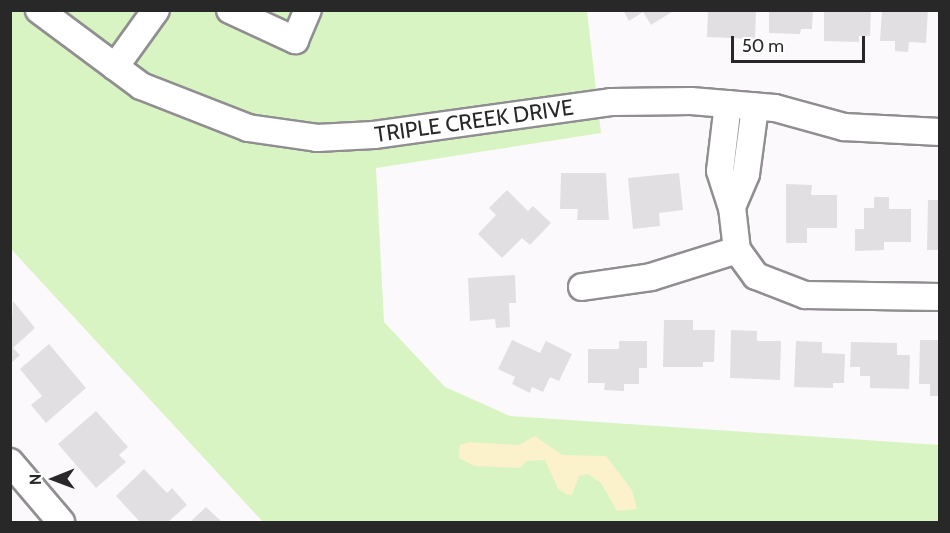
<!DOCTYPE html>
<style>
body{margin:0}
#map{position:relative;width:950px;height:533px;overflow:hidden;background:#fcf9fc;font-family:Cabin,sans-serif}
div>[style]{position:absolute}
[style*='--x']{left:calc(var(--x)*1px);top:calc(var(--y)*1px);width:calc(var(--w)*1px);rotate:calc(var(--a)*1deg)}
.green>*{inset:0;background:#d7f4c2}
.sand>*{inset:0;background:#fbf1cb}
.building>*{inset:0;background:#e2dfe2}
.roads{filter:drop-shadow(2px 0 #918e91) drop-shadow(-2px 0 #918e91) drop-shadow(0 2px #918e91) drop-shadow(0 -2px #918e91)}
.minor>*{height:26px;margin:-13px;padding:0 13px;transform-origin:13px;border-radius:13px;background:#fff}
span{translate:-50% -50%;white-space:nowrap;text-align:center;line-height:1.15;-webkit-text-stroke:4.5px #fff;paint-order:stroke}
.street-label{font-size:22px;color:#292829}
.frame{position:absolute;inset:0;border:12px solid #292829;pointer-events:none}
.north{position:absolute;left:24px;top:449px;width:60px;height:60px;-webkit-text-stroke:4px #fff;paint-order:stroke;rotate:269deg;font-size:16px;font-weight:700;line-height:24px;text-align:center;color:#292829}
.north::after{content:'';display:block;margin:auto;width:21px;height:27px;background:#292829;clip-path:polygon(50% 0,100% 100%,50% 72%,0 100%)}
.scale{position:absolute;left:731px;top:36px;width:134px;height:27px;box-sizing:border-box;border:3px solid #292829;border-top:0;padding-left:8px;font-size:18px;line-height:21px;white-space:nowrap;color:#292829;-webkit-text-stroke:4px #fff;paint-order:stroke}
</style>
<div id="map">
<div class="green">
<div style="clip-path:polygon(11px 11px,587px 11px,601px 133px,376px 168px,384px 322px,445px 387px,510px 416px,939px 445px,939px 522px,263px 522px,11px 249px)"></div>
</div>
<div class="sand">
<div style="clip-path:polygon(535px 436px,562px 455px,606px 456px,632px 490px,637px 509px,617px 511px,601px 483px,588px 474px,579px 476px,572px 495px,566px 494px,558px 489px,545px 460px,527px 461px,519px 468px,474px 466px,459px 458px,460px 445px,469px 442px,519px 445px)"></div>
</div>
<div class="building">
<div style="clip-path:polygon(623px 10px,675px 10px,651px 25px,643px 12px,629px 21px)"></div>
<div style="clip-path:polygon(708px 10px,756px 10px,755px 39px,707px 37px)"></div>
<div style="clip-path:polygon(769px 10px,813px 10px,812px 29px,801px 29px,800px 34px,769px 33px)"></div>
<div style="clip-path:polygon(824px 10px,871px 10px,870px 36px,859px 36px,859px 42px,824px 41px)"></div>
<div style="clip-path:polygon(882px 10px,928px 10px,926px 43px,909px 42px,908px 52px,895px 51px,895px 41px,880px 41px)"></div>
<div style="clip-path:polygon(561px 173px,606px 173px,609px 220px,577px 220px,578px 209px,560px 209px)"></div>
<div style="clip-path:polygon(679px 173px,683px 210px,659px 213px,660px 226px,633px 229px,628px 178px)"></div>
<div style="clip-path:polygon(786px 184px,812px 185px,811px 195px,837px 195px,837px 228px,807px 228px,807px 243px,786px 243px)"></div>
<div style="clip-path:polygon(507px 190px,528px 211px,533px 206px,551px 223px,530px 245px,522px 238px,502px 258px,478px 234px,496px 215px,489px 208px)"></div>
<div style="clip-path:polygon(874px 197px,889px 197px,889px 209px,911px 209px,911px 242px,884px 242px,884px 250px,855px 251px,855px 229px,864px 229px,864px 208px,874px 208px)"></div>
<div style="clip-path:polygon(928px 200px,940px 200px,940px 250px,927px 250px)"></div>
<div style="clip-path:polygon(515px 275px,516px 303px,509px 303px,510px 327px,496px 328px,495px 319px,470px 321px,468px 278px)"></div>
<div style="clip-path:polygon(13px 301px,35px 328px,13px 348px,20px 355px,10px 364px)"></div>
<div style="clip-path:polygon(664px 320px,693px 320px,693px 330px,715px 330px,714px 362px,703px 362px,703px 367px,663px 367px)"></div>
<div style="clip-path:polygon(731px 330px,757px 331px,757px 341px,781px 341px,780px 380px,730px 378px)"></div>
<div style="clip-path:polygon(512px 340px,540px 353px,546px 341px,572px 354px,559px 381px,550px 377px,543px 392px,532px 387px,530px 393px,512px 384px,515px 377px,498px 369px)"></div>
<div style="clip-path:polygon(920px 340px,940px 340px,940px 396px,930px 396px,930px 384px,919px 384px)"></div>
<div style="clip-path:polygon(619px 341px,647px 341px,647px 368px,639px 368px,639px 384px,624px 384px,624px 391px,604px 390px,605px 383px,588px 383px,588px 349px,619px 349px)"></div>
<div style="clip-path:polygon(796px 341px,822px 342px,822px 353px,845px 354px,844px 383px,833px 383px,833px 388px,794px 387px)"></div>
<div style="clip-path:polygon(851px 342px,897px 343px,897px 355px,910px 355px,909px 389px,870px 388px,870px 376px,860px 376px,860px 367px,850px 367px)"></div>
<div style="clip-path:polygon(49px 344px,86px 388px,46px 423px,31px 405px,42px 396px,20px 369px)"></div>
<div style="clip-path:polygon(96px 411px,128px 447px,119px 455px,126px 462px,96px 488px,58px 444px)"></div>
<div style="clip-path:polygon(144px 469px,167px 493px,172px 488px,187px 505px,168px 522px,140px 522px,116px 496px)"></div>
<div style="clip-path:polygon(206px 507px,222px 522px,190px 522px)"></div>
</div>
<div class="roads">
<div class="minor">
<div style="--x:39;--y:10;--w:127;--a:36.7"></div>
<div style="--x:141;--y:86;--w:115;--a:21.4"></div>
<div style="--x:248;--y:128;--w:70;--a:8.2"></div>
<div style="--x:317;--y:138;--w:57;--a:-3"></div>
<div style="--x:374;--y:135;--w:239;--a:-7.9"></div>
<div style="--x:611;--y:102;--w:80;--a:-0.7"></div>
<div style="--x:691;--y:101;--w:84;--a:4.8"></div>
<div style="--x:775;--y:108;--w:72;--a:15.4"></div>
<div style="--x:844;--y:127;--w:96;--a:3"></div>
<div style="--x:230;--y:10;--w:72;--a:24.8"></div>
<div style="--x:295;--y:40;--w:33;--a:-67"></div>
<div style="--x:115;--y:67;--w:70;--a:-54.3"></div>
<div style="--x:728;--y:104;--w:67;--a:96.8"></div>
<div style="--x:720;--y:171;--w:38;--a:72"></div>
<div style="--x:732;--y:207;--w:43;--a:83.4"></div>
<div style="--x:737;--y:250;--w:32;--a:54"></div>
<div style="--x:756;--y:276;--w:53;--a:21.2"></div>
<div style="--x:805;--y:295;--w:135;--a:0.8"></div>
<div style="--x:732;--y:207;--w:36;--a:-67"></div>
<div style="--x:746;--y:174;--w:68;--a:-82.3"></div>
<div style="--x:582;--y:287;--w:70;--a:-8.2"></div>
<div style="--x:651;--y:277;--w:90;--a:-17.4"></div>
<div style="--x:10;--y:462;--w:79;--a:49.6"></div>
</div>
</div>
<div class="street-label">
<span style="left:474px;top:121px;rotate:-8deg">TRIPLE CREEK DRIVE</span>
</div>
<div class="frame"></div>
<div class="north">N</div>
<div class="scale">50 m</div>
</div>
